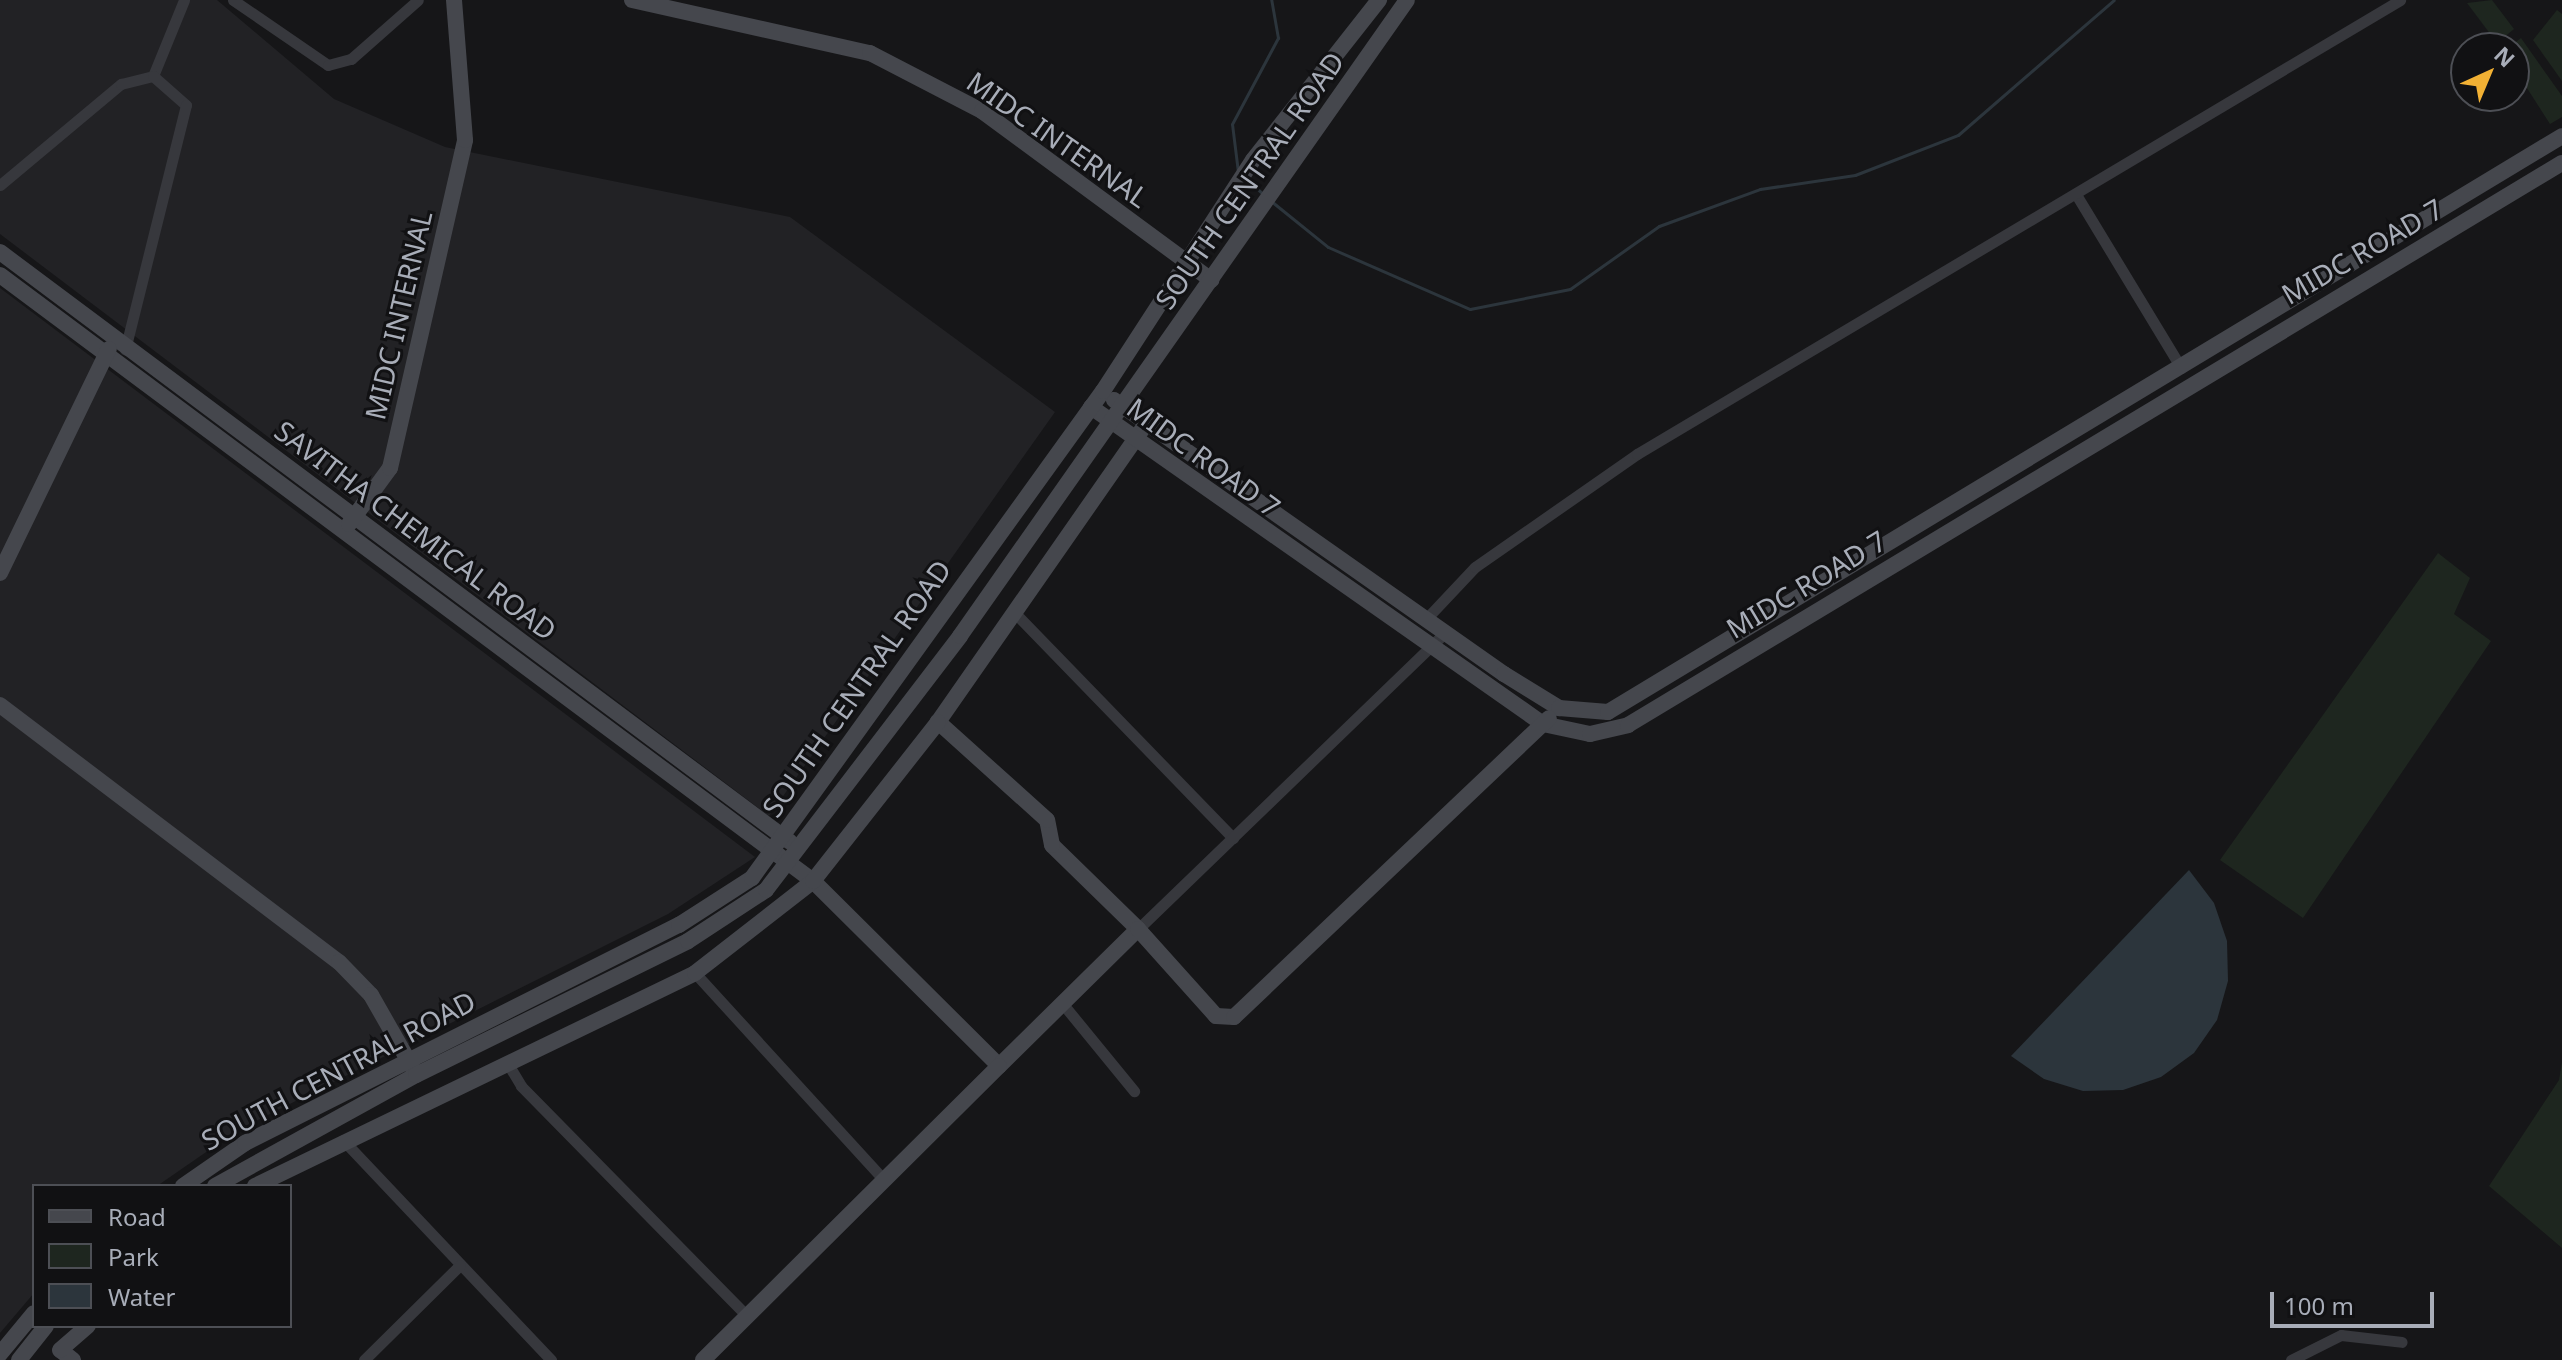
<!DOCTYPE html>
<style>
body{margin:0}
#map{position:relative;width:2562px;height:1360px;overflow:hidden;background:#161618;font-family:"Noto Sans",sans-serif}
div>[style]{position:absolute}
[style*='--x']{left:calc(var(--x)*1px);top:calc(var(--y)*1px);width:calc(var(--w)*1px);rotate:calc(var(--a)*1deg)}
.built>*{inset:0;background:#222225}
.green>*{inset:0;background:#1e261f}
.water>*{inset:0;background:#2c353c}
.stream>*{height:3px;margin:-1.5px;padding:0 1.5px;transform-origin:1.5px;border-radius:1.5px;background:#2c353c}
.street>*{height:11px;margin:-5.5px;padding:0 5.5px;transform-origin:5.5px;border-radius:5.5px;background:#37383d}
.secondary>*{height:16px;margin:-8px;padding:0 8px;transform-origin:8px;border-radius:8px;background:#45474d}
span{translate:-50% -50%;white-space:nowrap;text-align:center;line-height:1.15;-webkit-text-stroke:6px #111113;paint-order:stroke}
.street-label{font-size:28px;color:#a8adb8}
.legend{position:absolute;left:32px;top:1184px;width:260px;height:144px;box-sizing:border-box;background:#111113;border:2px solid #4d4f55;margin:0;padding:10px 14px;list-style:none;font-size:24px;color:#a8adb8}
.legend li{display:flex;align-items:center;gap:16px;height:40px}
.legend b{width:40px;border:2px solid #4d4f55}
.north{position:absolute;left:2450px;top:32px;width:80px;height:80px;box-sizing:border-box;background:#111113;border:2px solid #4d4f55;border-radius:50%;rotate:44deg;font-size:22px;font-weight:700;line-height:32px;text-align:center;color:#a8adb8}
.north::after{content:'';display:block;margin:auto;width:28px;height:36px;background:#f2b134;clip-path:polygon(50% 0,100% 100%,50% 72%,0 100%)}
.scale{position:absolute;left:2270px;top:1292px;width:164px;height:36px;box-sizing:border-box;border:4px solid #a8adb8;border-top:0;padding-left:10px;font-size:24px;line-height:28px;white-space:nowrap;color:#a8adb8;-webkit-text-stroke:6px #111113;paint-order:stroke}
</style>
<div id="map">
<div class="built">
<div style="clip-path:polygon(0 0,217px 0,334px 99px,445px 147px,790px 217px,1055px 412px,769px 816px,0 234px)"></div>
<div style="clip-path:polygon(0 288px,755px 857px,668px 914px,238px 1130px,157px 1186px,34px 1186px,34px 1293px,0 1333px)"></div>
</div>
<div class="green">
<div style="clip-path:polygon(2492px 0,2514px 29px,2497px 43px,2467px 3px)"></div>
<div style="clip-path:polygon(2557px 10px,2562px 14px,2562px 81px,2533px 40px)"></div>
<div style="clip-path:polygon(2521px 38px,2562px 96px,2562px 117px,2550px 124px,2514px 68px,2514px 48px,2508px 48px)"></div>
<div style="clip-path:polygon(2438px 553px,2470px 578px,2454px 614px,2491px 641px,2303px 918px,2220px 860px)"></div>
<div style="clip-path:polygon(2562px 1062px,2562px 1248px,2489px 1186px,2559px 1080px)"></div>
</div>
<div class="water">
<div style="clip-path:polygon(2189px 870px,2214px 903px,2227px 941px,2228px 981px,2217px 1020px,2194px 1053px,2161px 1077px,2123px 1090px,2083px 1091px,2044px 1079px,2011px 1056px)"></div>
</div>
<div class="stream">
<div style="--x:1238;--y:172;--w:48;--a:-97.1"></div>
<div style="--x:1232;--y:124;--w:98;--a:-61.9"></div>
<div style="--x:1278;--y:38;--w:39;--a:-100"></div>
<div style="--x:1247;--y:180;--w:20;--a:41"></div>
<div style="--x:1271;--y:201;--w:73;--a:38.9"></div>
<div style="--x:1328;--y:247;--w:155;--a:23.6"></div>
<div style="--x:1470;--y:309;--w:102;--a:-11.3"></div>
<div style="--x:1570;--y:289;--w:109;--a:-35.3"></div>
<div style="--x:1659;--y:226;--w:108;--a:-20.1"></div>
<div style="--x:1760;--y:189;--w:96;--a:-8.4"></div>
<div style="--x:1855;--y:175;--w:110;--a:-21.2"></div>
<div style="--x:1958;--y:135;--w:206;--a:-40.9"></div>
</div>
<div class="street">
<div style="--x:233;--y:0;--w:115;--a:34.4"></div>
<div style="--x:328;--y:65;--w:24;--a:-15"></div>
<div style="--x:351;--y:59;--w:89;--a:-41.4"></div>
<div style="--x:153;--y:76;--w:82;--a:-67.8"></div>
<div style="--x:0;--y:185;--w:158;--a:-39.9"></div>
<div style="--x:121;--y:84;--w:33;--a:-14"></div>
<div style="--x:153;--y:76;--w:44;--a:41.3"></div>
<div style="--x:186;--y:105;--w:252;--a:104"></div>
<div style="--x:2077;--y:196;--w:201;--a:58.8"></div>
<div style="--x:1016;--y:614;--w:312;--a:45.9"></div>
<div style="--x:1426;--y:619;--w:71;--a:-46.7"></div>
<div style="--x:1475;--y:567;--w:198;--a:-34.9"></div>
<div style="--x:1637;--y:454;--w:888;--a:-30.75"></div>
<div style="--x:1138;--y:929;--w:428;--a:-44"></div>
<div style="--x:695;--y:973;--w:279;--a:47.6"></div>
<div style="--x:1062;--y:1003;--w:114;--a:50.7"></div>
<div style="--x:508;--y:1064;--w:26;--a:59"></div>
<div style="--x:521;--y:1086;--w:322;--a:45.5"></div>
<div style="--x:343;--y:1140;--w:303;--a:46.6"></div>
<div style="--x:364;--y:1360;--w:135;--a:-44.7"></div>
<div style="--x:2291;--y:1360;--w:56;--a:-26.6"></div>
<div style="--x:2341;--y:1335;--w:61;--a:6.5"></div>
</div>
<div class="secondary">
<div style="--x:632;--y:0;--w:244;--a:12.6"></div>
<div style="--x:870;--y:53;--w:126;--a:27.4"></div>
<div style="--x:982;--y:111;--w:285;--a:36.4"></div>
<div style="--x:0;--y:252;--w:986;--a:36.75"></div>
<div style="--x:0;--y:275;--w:1014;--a:36.7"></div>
<div style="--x:813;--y:881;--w:262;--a:44.8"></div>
<div style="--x:999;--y:1066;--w:195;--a:-44.6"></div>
<div style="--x:1138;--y:929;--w:120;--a:-135.7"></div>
<div style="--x:1052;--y:845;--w:25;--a:-101"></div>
<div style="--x:1047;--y:820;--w:147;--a:-138"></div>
<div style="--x:938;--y:722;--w:363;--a:-55.1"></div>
<div style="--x:1114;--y:400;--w:477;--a:35.1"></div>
<div style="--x:1504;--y:674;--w:65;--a:31.7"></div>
<div style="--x:1559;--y:708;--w:49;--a:4.7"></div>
<div style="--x:1608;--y:712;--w:1114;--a:-31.12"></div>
<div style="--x:1091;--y:407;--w:552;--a:35.04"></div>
<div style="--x:1543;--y:724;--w:48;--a:12"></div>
<div style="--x:1590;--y:734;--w:39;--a:-13"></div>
<div style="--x:1628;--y:725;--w:1090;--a:-31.04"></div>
<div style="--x:349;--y:524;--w:69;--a:-53.8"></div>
<div style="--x:390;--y:468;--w:336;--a:-77.1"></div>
<div style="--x:465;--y:140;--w:140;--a:-94.5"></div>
<div style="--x:0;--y:573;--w:249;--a:-64.1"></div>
<div style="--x:0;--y:705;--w:425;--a:37.2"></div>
<div style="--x:339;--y:962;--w:46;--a:45.9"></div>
<div style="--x:371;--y:995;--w:83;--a:60.3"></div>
<div style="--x:1138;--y:929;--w:117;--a:48.1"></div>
<div style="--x:1216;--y:1016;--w:18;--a:3"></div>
<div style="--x:1234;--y:1017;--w:434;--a:-43.5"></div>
<div style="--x:183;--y:1186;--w:75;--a:-34.7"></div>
<div style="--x:245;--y:1143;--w:486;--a:-26.7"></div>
<div style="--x:679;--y:925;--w:87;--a:-32.8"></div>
<div style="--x:752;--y:878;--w:600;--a:-54.22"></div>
<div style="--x:1103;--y:391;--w:275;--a:-57"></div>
<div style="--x:1253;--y:160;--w:204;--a:-51.8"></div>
<div style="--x:215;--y:1186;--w:230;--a:-28.9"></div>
<div style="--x:416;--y:1075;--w:303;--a:-26.2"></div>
<div style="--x:688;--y:941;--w:93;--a:-33.2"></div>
<div style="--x:766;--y:890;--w:320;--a:-52.6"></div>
<div style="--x:960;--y:636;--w:777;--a:-54.9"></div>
<div style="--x:255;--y:1186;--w:489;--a:-25.8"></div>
<div style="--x:695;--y:973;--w:150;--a:-37.9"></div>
<div style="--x:813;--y:881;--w:202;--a:-51.8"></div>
<div style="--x:0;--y:1354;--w:53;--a:-50.3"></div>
<div style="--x:19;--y:1360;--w:43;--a:-51.5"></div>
<div style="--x:73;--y:1360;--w:16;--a:-142"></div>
<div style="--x:60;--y:1350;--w:37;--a:-41"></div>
<div style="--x:703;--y:1360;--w:417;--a:-44.8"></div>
</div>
<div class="street-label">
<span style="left:1058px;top:139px;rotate:35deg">MIDC INTERNAL</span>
<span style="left:1249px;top:180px;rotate:-55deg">SOUTH CENTRAL ROAD</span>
<span style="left:2362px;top:251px;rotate:-30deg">MIDC ROAD 7</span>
<span style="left:398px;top:315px;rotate:-77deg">MIDC INTERNAL</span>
<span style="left:1204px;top:457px;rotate:36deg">MIDC ROAD 7</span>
<span style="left:416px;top:530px;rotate:37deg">SAVITHA CHEMICAL ROAD</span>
<span style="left:1806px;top:584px;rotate:-31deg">MIDC ROAD 7</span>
<span style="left:856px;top:688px;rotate:-55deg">SOUTH CENTRAL ROAD</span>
<span style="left:338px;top:1070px;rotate:-28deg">SOUTH CENTRAL ROAD</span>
</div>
<ul class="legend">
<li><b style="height:10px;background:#45474d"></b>Road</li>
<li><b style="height:22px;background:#1e261f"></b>Park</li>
<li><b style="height:22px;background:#2c353c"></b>Water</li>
</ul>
<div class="north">N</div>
<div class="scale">100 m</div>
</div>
